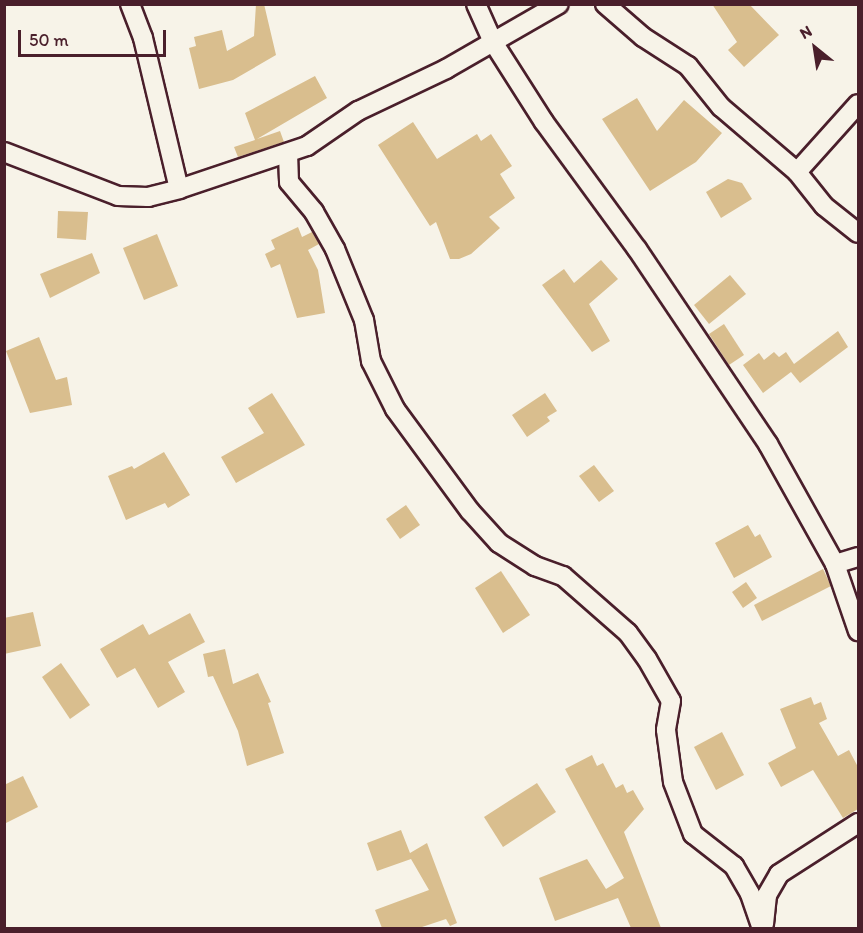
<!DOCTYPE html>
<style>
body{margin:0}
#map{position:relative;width:863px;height:933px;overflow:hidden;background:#f7f3e8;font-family:Itim,sans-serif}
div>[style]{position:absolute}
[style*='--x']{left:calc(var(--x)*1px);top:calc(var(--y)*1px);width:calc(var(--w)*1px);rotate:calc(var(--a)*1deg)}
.building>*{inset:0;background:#d9be8e}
.roads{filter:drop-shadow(2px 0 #4a1f2b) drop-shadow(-2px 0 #4a1f2b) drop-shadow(0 2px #4a1f2b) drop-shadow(0 -2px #4a1f2b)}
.street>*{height:18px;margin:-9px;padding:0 9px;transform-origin:9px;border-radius:9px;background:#f7f3e8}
span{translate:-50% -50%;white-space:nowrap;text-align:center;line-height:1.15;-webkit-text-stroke:5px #f7f3e8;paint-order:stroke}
.frame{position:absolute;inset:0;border:6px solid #4a1f2b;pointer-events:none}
.north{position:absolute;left:785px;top:18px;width:60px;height:60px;-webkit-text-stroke:4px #f7f3e8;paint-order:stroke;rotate:330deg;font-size:16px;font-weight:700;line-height:24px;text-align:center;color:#4a1f2b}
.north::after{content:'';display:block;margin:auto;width:21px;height:27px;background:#4a1f2b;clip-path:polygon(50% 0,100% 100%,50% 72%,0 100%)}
.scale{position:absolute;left:18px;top:30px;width:148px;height:27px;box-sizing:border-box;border:3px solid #4a1f2b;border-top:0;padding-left:8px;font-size:18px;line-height:21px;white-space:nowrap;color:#4a1f2b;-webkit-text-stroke:4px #f7f3e8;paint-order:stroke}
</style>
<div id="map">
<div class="building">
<div style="clip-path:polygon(256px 4px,264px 4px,276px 55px,233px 80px,199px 89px,189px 48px,196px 46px,194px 37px,222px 30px,227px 51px,254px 36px)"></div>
<div style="clip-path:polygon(712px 4px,749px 4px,779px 35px,744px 67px,728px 50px,737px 42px)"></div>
<div style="clip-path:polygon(315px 76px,327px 98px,257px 139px,280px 131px,284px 142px,238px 157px,234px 147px,255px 140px,245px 113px)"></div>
<div style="clip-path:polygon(637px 98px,657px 131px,684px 100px,722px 133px,696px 162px,650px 191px,602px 119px)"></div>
<div style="clip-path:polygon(413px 122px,437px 159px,477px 134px,481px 141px,491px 134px,512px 166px,500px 174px,515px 198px,489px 217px,500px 228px,471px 254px,459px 259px,450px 259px,436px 222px,430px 226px,378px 145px)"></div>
<div style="clip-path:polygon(728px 179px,742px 183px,752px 199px,721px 218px,706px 192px)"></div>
<div style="clip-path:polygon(58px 211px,88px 212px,86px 240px,57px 238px)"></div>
<div style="clip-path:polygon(298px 227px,302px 237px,312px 232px,319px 244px,308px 250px,318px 270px,325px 313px,297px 318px,280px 264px,271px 268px,265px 254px,275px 249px,271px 240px)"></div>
<div style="clip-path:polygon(157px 234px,178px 286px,144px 300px,123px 248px)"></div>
<div style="clip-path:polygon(92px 253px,100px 273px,50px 298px,40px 274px)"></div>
<div style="clip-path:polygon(601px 260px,618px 279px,589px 304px,610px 341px,592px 352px,542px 285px,564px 269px,574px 283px)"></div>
<div style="clip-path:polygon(730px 275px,746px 294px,709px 324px,694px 305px)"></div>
<div style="clip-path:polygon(724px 324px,744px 355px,729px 365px,709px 334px)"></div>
<div style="clip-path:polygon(838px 331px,848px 347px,800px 383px,791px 372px,763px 393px,743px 365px,759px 353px,764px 360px,774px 352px,779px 357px,786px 352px,794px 364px)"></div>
<div style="clip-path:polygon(39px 337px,56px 380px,67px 377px,72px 405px,30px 413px,6px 351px)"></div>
<div style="clip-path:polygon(272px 393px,305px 445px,236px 483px,221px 457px,264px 433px,248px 408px)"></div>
<div style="clip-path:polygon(545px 393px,557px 411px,547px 417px,550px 421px,527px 437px,512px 415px)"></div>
<div style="clip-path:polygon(164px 452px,190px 495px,168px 508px,165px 503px,126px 520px,108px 476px,132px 466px,134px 469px)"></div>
<div style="clip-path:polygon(594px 465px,614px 491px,599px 502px,579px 476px)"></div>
<div style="clip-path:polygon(406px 505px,420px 525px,400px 539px,386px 519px)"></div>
<div style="clip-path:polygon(748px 525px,755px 537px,760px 534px,772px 557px,734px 578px,715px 543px)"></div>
<div style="clip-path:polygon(823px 569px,831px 586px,762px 621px,754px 605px)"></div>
<div style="clip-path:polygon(501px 571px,530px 615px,503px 633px,475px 588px)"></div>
<div style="clip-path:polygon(746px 582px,757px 598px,743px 608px,732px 592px)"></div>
<div style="clip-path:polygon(33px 612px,41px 646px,4px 654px,4px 618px)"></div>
<div style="clip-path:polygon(190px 613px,205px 642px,168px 662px,185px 692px,158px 708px,135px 668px,117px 678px,100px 649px,143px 624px,149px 635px)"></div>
<div style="clip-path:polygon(225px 649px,233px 684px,258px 673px,271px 702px,268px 703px,284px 753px,247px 766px,238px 731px,213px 676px,208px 677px,203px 654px)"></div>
<div style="clip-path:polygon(61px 663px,90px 705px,70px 719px,42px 677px)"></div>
<div style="clip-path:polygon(811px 697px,814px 705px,821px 702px,827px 719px,819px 723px,838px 756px,849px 750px,858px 767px,858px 809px,843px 818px,813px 770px,781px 787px,768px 763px,796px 748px,780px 709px)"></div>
<div style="clip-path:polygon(722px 732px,744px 775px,716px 790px,694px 747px)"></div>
<div style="clip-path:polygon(592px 755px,597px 766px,603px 763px,616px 788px,623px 784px,627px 793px,633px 790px,644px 809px,624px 832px,661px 928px,631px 928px,618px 898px,555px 921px,539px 878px,587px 859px,606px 889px,624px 878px,565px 769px)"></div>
<div style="clip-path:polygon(23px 776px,38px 807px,4px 824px,4px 785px)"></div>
<div style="clip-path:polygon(537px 783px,556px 812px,503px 847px,484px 817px)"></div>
<div style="clip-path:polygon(401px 830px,410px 853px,427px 843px,457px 923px,450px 926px,446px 919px,419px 928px,382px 928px,375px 910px,429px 890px,411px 859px,377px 871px,367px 843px)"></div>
</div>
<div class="roads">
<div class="street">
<div style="--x:130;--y:4;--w:36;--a:69"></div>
<div style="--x:143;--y:38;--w:155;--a:76.6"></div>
<div style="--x:476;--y:4;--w:42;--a:65.9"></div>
<div style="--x:493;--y:42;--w:95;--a:57.5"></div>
<div style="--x:544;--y:122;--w:157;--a:53.8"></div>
<div style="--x:637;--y:249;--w:235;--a:56.1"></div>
<div style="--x:768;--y:444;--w:137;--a:60.8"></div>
<div style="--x:835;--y:564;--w:24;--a:-17"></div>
<div style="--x:605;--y:4;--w:50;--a:41"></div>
<div style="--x:643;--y:37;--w:54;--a:32.8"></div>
<div style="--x:688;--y:66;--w:53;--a:51.2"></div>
<div style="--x:721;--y:107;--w:100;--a:40.5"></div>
<div style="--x:797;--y:172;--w:43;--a:51.5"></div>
<div style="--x:824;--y:206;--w:43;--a:38.5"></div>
<div style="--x:4;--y:152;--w:122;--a:21.1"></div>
<div style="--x:118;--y:196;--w:30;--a:2"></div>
<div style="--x:148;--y:197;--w:32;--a:-14"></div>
<div style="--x:179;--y:189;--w:135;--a:-18.6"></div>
<div style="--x:307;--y:146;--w:62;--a:-34.5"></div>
<div style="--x:358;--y:111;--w:98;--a:-25.5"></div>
<div style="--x:446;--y:69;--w:130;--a:-29.9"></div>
<div style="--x:288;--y:153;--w:29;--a:88"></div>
<div style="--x:289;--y:182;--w:39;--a:50"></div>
<div style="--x:314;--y:212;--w:43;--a:60.4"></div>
<div style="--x:335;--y:249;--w:77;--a:67.8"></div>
<div style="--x:364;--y:320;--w:42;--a:80.3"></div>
<div style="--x:371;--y:361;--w:54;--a:63.4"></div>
<div style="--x:395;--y:409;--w:127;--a:53.7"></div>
<div style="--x:470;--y:511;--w:43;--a:47.8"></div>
<div style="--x:499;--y:543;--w:43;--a:32.6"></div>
<div style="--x:535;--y:566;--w:30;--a:20"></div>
<div style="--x:563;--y:576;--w:86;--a:41.2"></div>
<div style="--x:628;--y:633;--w:32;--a:54"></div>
<div style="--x:647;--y:659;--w:48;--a:60.3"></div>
<div style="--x:671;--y:701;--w:29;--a:100"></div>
<div style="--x:666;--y:730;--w:52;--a:82.3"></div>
<div style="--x:673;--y:782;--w:56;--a:69"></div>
<div style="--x:693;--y:834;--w:52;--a:38"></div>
<div style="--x:734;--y:866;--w:32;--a:60"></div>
<div style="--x:750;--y:894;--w:36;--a:71"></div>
<div style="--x:797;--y:172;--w:91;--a:-48.1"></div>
<div style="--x:835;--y:564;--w:71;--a:71.1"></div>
<div style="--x:764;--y:924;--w:29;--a:-84"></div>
<div style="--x:767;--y:895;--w:24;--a:-60"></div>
<div style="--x:779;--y:874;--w:94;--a:-32.8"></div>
</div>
</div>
<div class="frame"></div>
<div class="north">N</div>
<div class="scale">50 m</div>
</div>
